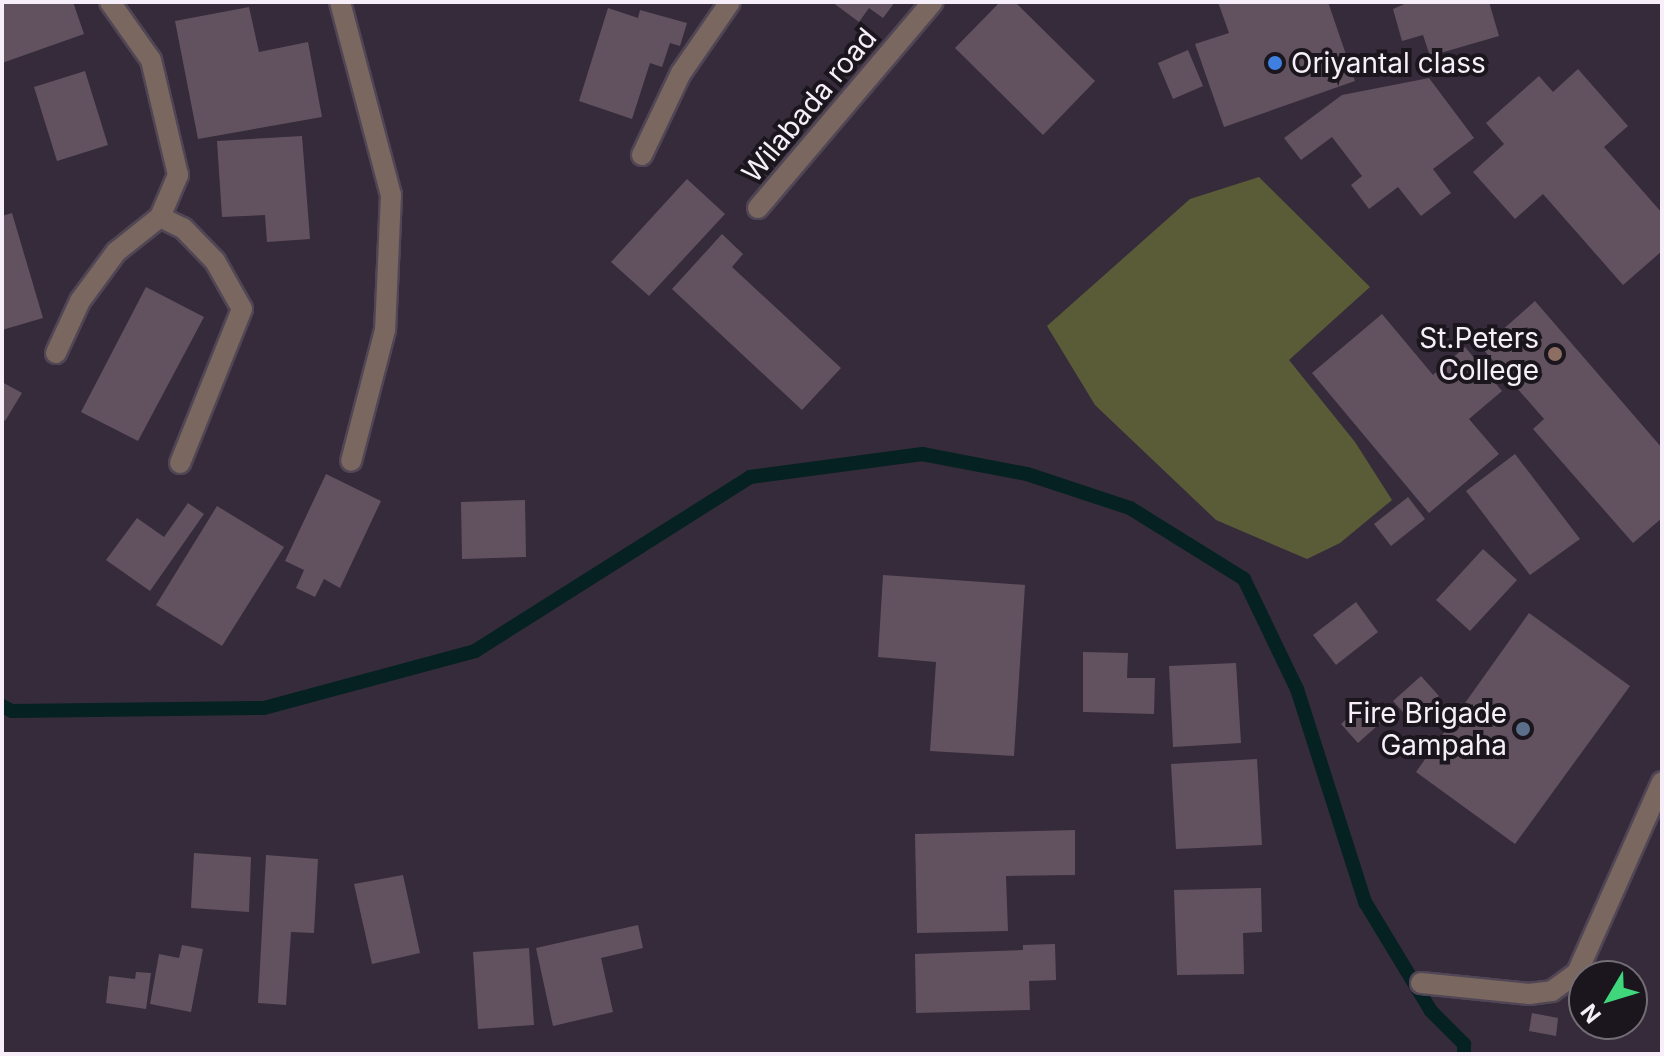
<!DOCTYPE html>
<style>
body{margin:0}
#map{position:relative;width:1664px;height:1056px;overflow:hidden;background:#362b3a;font-family:Inter,sans-serif}
div>[style]{position:absolute}
[style*='--x']{left:calc(var(--x)*1px);top:calc(var(--y)*1px);width:calc(var(--w)*1px);rotate:calc(var(--a)*1deg)}
.green>*{inset:0;background:#5a5c38}
.stream>*{height:14px;margin:-7px;padding:0 7px;transform-origin:7px;border-radius:7px;background:#052121}
.building>*{inset:0;background:#62525f}
.roads{filter:drop-shadow(2px 0 #514655) drop-shadow(-2px 0 #514655) drop-shadow(0 2px #514655) drop-shadow(0 -2px #514655)}
.minor>*{height:20px;margin:-10px;padding:0 10px;transform-origin:10px;border-radius:10px;background:#796760}
.dots>*{width:22px;height:22px;translate:-50% -50%;box-sizing:border-box;border:4px solid #1b161d;border-radius:50%}
span{translate:-50% -50%;white-space:nowrap;text-align:center;line-height:1.15;-webkit-text-stroke:8px #1b161d;paint-order:stroke}
.poi-label{font-size:28px;color:#f6eff9}
.left{translate:0 -50%;text-align:left}
.right{translate:-100% -50%;text-align:right}
.street-label{font-size:28px;color:#f6eff9}
.frame{position:absolute;inset:0;border:4px solid #f6eff9;pointer-events:none}
.north{position:absolute;left:1568px;top:960px;width:80px;height:80px;box-sizing:border-box;background:#1b161d;border:2px solid #736d75;border-radius:50%;rotate:232deg;font-size:22px;font-weight:700;line-height:32px;text-align:center;color:#f6eff9}
.north::after{content:'';display:block;margin:auto;width:28px;height:36px;background:#40d77c;clip-path:polygon(50% 0,100% 100%,50% 72%,0 100%)}
</style>
<div id="map">
<div class="green">
<div style="clip-path:polygon(1259px 177px,1370px 287px,1289px 360px,1355px 442px,1392px 500px,1340px 543px,1307px 559px,1216px 520px,1095px 405px,1047px 326px,1190px 199px)"></div>
</div>
<div class="stream">
<div style="--x:2;--y:706;--w:11;--a:27"></div>
<div style="--x:12;--y:711;--w:252;--a:-0.7"></div>
<div style="--x:264;--y:708;--w:219;--a:-15.1"></div>
<div style="--x:475;--y:651;--w:325;--a:-32.3"></div>
<div style="--x:750;--y:477;--w:174;--a:-7.6"></div>
<div style="--x:922;--y:454;--w:107;--a:10.8"></div>
<div style="--x:1027;--y:474;--w:108;--a:18.3"></div>
<div style="--x:1130;--y:508;--w:134;--a:31.9"></div>
<div style="--x:1244;--y:579;--w:122;--a:64.3"></div>
<div style="--x:1297;--y:689;--w:224;--a:72.3"></div>
<div style="--x:1365;--y:902;--w:127;--a:58.8"></div>
<div style="--x:1431;--y:1011;--w:47;--a:45"></div>
<div style="--x:1464;--y:1044;--w:10;--a:90"></div>
</div>
<div class="building">
<div style="clip-path:polygon(2px 2px,73px 2px,84px 34px,2px 63px)"></div>
<div style="clip-path:polygon(832px 2px,895px 2px,883px 18px,869px 8px,859px 22px)"></div>
<div style="clip-path:polygon(1000px 2px,1015px 2px,1095px 81px,1043px 135px,955px 48px)"></div>
<div style="clip-path:polygon(1218px 2px,1328px 2px,1355px 81px,1224px 127px,1195px 44px,1229px 33px)"></div>
<div style="clip-path:polygon(1409px 2px,1489px 2px,1499px 36px,1430px 56px,1423px 35px,1402px 41px,1393px 9px)"></div>
<div style="clip-path:polygon(249px 7px,259px 52px,308px 42px,322px 117px,198px 139px,175px 21px)"></div>
<div style="clip-path:polygon(608px 8px,638px 18px,640px 10px,687px 23px,680px 46px,670px 43px,662px 67px,650px 63px,632px 119px,579px 101px)"></div>
<div style="clip-path:polygon(1188px 50px,1203px 86px,1173px 99px,1158px 63px)"></div>
<div style="clip-path:polygon(1578px 69px,1628px 126px,1604px 147px,1662px 213px,1662px 251px,1623px 285px,1543px 194px,1515px 219px,1473px 172px,1504px 144px,1486px 123px,1539px 76px,1553px 92px)"></div>
<div style="clip-path:polygon(85px 71px,108px 145px,57px 161px,34px 87px)"></div>
<div style="clip-path:polygon(1429px 78px,1474px 138px,1433px 169px,1451px 193px,1421px 216px,1398px 187px,1369px 209px,1351px 185px,1362px 176px,1332px 137px,1301px 160px,1284px 138px,1342px 95px)"></div>
<div style="clip-path:polygon(302px 136px,310px 239px,267px 242px,265px 215px,222px 217px,217px 141px)"></div>
<div style="clip-path:polygon(687px 179px,725px 214px,649px 296px,611px 262px)"></div>
<div style="clip-path:polygon(12px 213px,43px 318px,2px 330px,2px 216px)"></div>
<div style="clip-path:polygon(722px 234px,743px 254px,732px 267px,841px 368px,802px 410px,672px 289px)"></div>
<div style="clip-path:polygon(146px 287px,204px 317px,138px 441px,81px 412px)"></div>
<div style="clip-path:polygon(1535px 301px,1662px 448px,1662px 518px,1633px 543px,1533px 429px,1544px 419px,1482px 348px)"></div>
<div style="clip-path:polygon(1382px 314px,1433px 375px,1465px 347px,1502px 391px,1469px 419px,1499px 454px,1429px 513px,1312px 373px)"></div>
<div style="clip-path:polygon(2px 382px,22px 393px,5px 421px,2px 419px)"></div>
<div style="clip-path:polygon(1515px 454px,1580px 539px,1530px 575px,1466px 491px)"></div>
<div style="clip-path:polygon(326px 474px,381px 501px,340px 588px,324px 579px,315px 597px,296px 588px,304px 570px,285px 561px)"></div>
<div style="clip-path:polygon(1408px 497px,1425px 519px,1391px 546px,1374px 524px)"></div>
<div style="clip-path:polygon(525px 500px,526px 557px,462px 559px,461px 502px)"></div>
<div style="clip-path:polygon(188px 503px,204px 514px,150px 591px,106px 560px,137px 518px,164px 537px)"></div>
<div style="clip-path:polygon(217px 506px,284px 547px,222px 646px,156px 605px)"></div>
<div style="clip-path:polygon(1483px 549px,1517px 580px,1470px 631px,1436px 600px)"></div>
<div style="clip-path:polygon(883px 575px,1025px 585px,1014px 756px,930px 751px,936px 662px,878px 657px)"></div>
<div style="clip-path:polygon(1356px 602px,1378px 632px,1336px 665px,1313px 635px)"></div>
<div style="clip-path:polygon(1529px 613px,1630px 686px,1515px 844px,1416px 772px)"></div>
<div style="clip-path:polygon(1083px 652px,1128px 653px,1127px 678px,1155px 678px,1154px 714px,1083px 712px)"></div>
<div style="clip-path:polygon(1236px 663px,1241px 743px,1173px 747px,1169px 666px)"></div>
<div style="clip-path:polygon(1421px 676px,1439px 696px,1411px 721px,1393px 701px)"></div>
<div style="clip-path:polygon(1368px 699px,1386px 718px,1358px 743px,1341px 724px)"></div>
<div style="clip-path:polygon(1257px 759px,1262px 845px,1176px 849px,1171px 764px)"></div>
<div style="clip-path:polygon(1075px 830px,1075px 875px,1006px 876px,1008px 931px,917px 933px,915px 834px)"></div>
<div style="clip-path:polygon(194px 853px,251px 857px,249px 912px,191px 908px)"></div>
<div style="clip-path:polygon(266px 855px,318px 859px,314px 933px,291px 932px,286px 1005px,258px 1003px)"></div>
<div style="clip-path:polygon(403px 875px,420px 953px,372px 964px,354px 884px)"></div>
<div style="clip-path:polygon(1261px 888px,1262px 932px,1243px 933px,1244px 974px,1177px 975px,1174px 890px)"></div>
<div style="clip-path:polygon(638px 925px,643px 948px,601px 958px,613px 1012px,553px 1026px,536px 948px)"></div>
<div style="clip-path:polygon(1055px 944px,1056px 980px,1029px 981px,1030px 1010px,916px 1013px,915px 954px,1023px 950px,1023px 945px)"></div>
<div style="clip-path:polygon(182px 945px,203px 949px,191px 1012px,150px 1004px,159px 954px,179px 958px)"></div>
<div style="clip-path:polygon(529px 948px,534px 1025px,478px 1029px,473px 952px)"></div>
<div style="clip-path:polygon(136px 972px,151px 973px,146px 1009px,106px 1003px,109px 976px,135px 979px)"></div>
<div style="clip-path:polygon(1532px 1013px,1558px 1018px,1556px 1036px,1529px 1031px)"></div>
</div>
<div class="roads">
<div class="minor">
<div style="--x:340;--y:2;--w:200;--a:75.2"></div>
<div style="--x:391;--y:195;--w:135;--a:92.5"></div>
<div style="--x:385;--y:330;--w:135;--a:104.5"></div>
<div style="--x:642;--y:155;--w:91;--a:-64.6"></div>
<div style="--x:681;--y:73;--w:86;--a:-55.4"></div>
<div style="--x:758;--y:208;--w:270;--a:-49.7"></div>
<div style="--x:160;--y:217;--w:25;--a:26"></div>
<div style="--x:183;--y:228;--w:46;--a:45.9"></div>
<div style="--x:215;--y:261;--w:55;--a:60.6"></div>
<div style="--x:242;--y:309;--w:166;--a:111.9"></div>
<div style="--x:56;--y:353;--w:57;--a:-65.2"></div>
<div style="--x:80;--y:301;--w:61;--a:-53.7"></div>
<div style="--x:116;--y:252;--w:56;--a:-38.5"></div>
<div style="--x:160;--y:217;--w:46;--a:-66.8"></div>
<div style="--x:178;--y:175;--w:118;--a:-103.2"></div>
<div style="--x:151;--y:60;--w:71;--a:-125.3"></div>
<div style="--x:1421;--y:983;--w:109;--a:5.8"></div>
<div style="--x:1529;--y:994;--w:23;--a:-7"></div>
<div style="--x:1552;--y:991;--w:31;--a:-36"></div>
<div style="--x:1577;--y:973;--w:209;--a:-66"></div>
</div>
</div>
<div class="dots">
<div style="left:1275px;top:63px;background:#3f7fe0"></div>
<div style="left:1555px;top:354px;background:#8d6e63"></div>
<div style="left:1523px;top:729px;background:#5c6f8a"></div>
</div>
<div class="poi-label">
<span class="left" style="left:1291px;top:63px">Oriyantal class</span>
<span class="right" style="left:1539px;top:354px">St.Peters<br>College</span>
<span class="right" style="left:1507px;top:729px">Fire Brigade<br>Gampaha</span>
</div>
<div class="street-label">
<span style="left:809px;top:105px;rotate:-50deg">Wilabada road</span>
</div>
<div class="frame"></div>
<div class="north">N</div>
</div>
